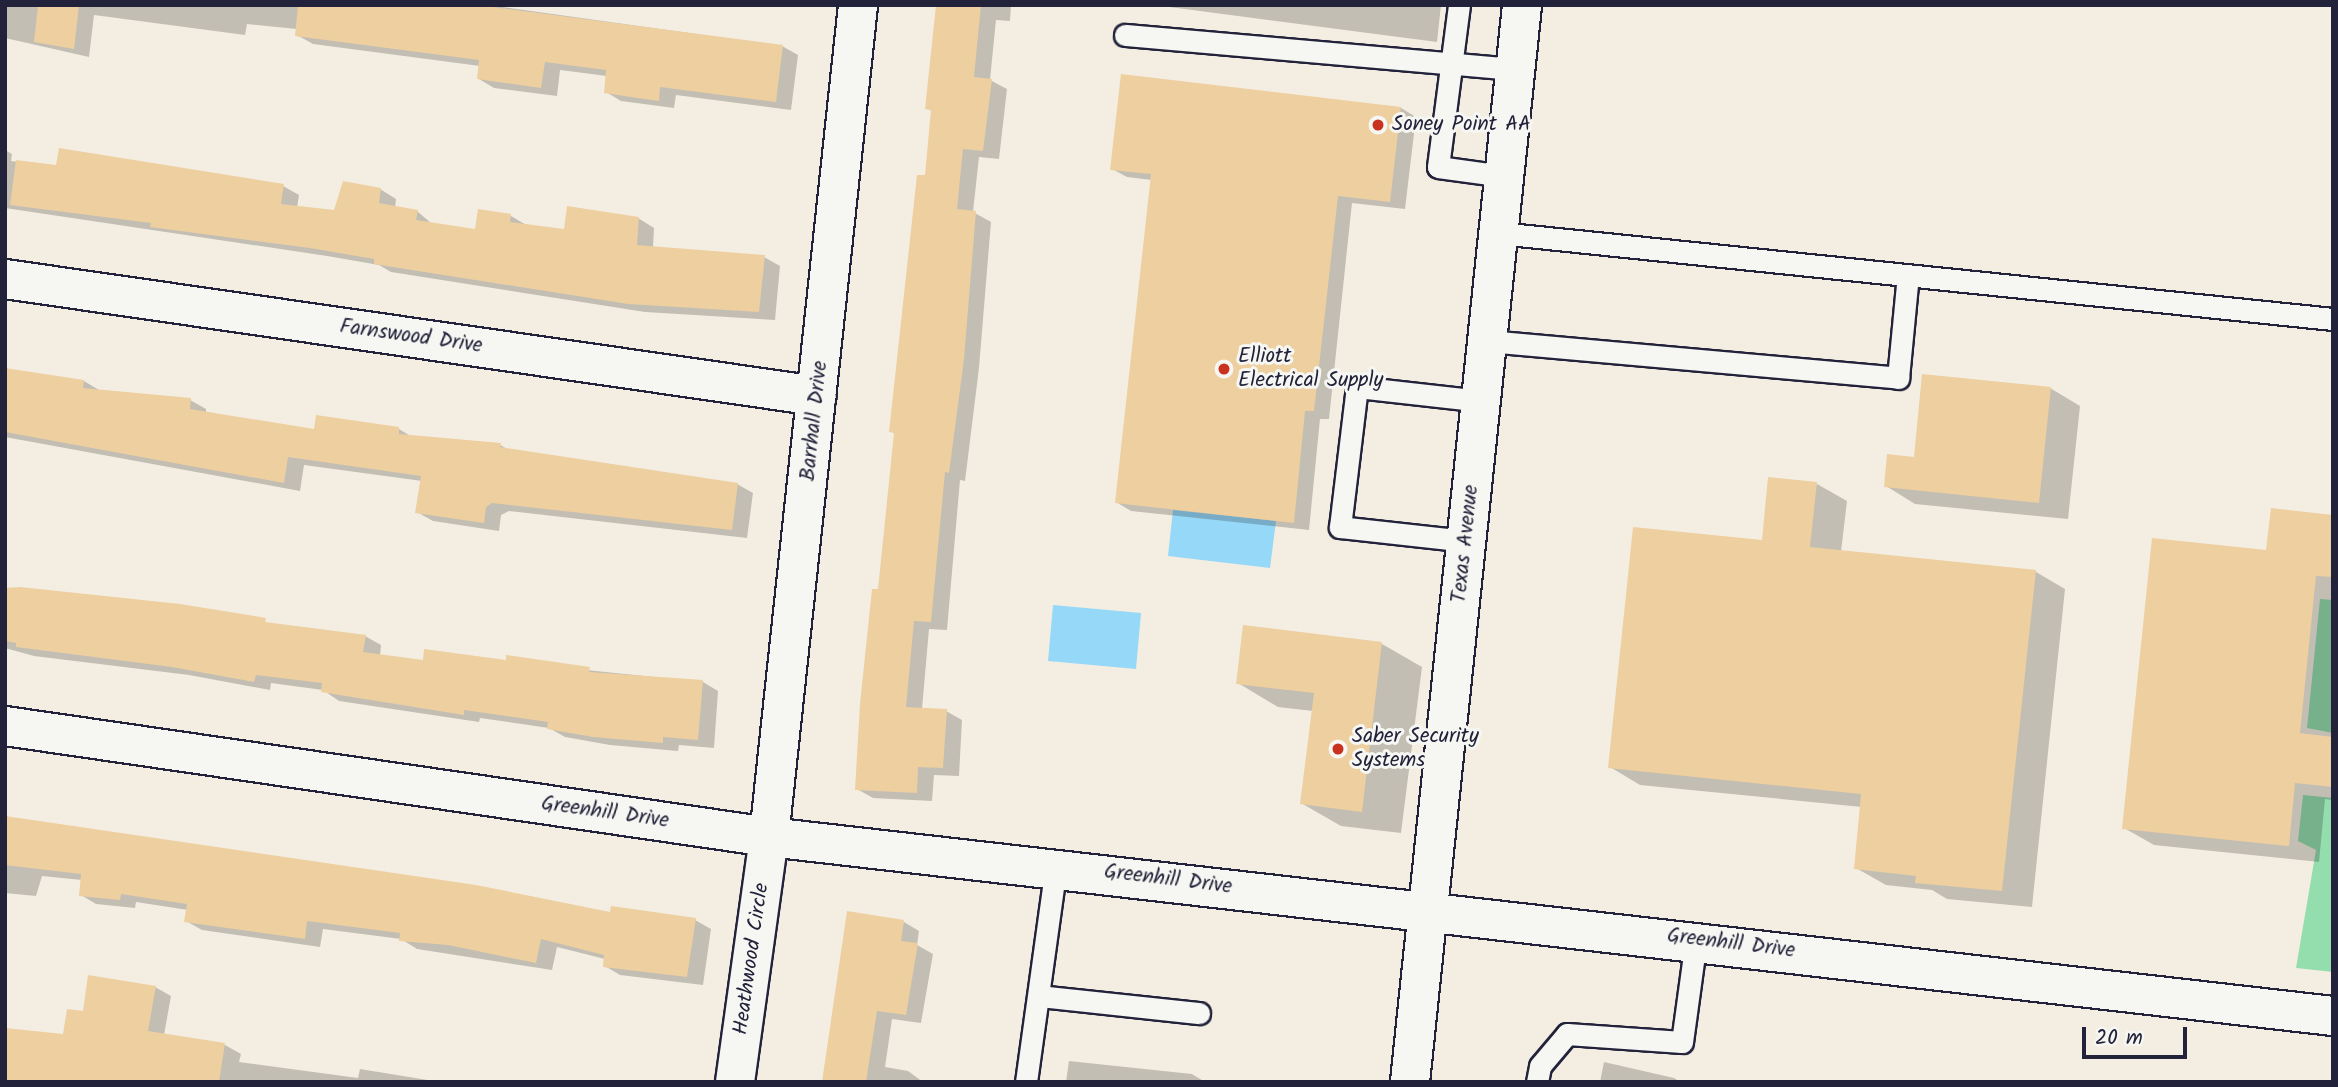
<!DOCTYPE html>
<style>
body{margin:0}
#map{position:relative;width:2338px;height:1087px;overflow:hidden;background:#f4eee2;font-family:Kalam,sans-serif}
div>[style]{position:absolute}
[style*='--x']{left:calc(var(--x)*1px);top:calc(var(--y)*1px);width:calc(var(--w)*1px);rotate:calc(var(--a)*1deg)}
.green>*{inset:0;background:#94deae}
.water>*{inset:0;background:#96d8f8}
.shadow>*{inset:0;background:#0003}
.building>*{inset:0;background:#edcfa0}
.roads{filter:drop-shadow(2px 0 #22223b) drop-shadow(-2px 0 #22223b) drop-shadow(0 2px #22223b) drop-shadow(0 -2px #22223b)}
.lane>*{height:21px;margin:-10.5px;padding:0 10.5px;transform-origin:10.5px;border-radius:10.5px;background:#f6f6f2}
.street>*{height:38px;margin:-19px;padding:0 19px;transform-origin:19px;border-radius:19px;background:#f6f6f2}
.secondary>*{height:38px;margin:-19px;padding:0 19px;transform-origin:19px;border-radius:19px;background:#f6f6f2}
.dots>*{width:19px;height:19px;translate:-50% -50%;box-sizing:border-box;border:4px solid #f6f6f2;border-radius:50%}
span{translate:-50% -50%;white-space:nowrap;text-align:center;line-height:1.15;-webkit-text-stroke:6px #f6f6f2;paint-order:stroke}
.poi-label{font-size:21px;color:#22223b}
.left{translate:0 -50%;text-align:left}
.street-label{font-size:21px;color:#22223b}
.frame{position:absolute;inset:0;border:7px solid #22223b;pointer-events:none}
.scale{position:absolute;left:2082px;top:1027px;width:105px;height:32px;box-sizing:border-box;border:4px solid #22223b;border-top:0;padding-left:9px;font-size:21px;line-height:24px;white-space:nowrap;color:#22223b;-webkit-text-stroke:5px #f6f6f2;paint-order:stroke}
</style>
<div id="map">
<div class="green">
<div style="clip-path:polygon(2320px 599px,2333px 600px,2333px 733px,2307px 728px)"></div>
<div style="clip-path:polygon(2303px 795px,2333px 798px,2333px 972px,2296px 968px,2316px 850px,2298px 841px)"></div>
</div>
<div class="water">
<div style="clip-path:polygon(1173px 510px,1276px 521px,1270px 568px,1168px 556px)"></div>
<div style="clip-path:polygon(1053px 605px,1141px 613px,1136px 669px,1048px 661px)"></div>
</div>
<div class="shadow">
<div style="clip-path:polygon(5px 5px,489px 5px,782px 46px,798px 55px,791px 110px,676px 95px,674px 108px,621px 101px,606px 92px,607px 76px,560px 70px,557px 96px,494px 88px,479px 79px,480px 66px,313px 44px,297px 35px,297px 29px,247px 24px,245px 35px,94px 15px,89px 57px,5px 38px)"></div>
<div style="clip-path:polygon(939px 5px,1011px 5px,1010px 21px,996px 20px,990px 80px,1007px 89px,999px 159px,979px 157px,973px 212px,991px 222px,979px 368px,965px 481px,960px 480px,947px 630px,929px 629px,922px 709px,946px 711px,962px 720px,959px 776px,934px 775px,932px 801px,873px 798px,857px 789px,896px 434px,891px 431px,926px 177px,933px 112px,927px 108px)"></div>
<div style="clip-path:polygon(1154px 5px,1441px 5px,1437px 42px)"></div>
<div style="clip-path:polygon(1401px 108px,1416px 117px,1405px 209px,1352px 203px,1329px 419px,1320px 419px,1309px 530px,1131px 511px,1116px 502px,1152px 180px,1127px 177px,1112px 169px)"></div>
<div style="clip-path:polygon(5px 150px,12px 154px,11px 161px,57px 167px,283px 186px,299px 195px,297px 208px,335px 212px,380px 189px,396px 199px,395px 208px,417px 211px,432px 224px,476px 231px,511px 216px,528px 226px,566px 231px,638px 218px,654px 228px,653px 248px,764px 257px,780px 266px,775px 320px,645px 312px,391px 272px,379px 265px,327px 256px,5px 208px)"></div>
<div style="clip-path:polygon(5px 370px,84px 381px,99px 390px,190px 400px,206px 409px,206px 413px,316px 431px,399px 429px,412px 437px,500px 445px,509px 450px,737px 484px,753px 493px,747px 538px,509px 511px,501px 515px,499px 531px,433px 521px,417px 512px,422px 481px,304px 465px,300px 491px,5px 437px)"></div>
<div style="clip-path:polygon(2050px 388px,2080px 406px,2068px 519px,1915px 504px,1886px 486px,1916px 459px)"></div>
<div style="clip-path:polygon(1817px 484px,1847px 501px,1841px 552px,2036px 572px,2065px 589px,2032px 907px,1947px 899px,1932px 890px,1886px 885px,1856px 868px,1862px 807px,1640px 785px,1610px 767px,1764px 542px)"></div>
<div style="clip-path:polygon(2333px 516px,2333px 800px,2325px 799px,2319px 862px,2154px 845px,2124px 828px,2268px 552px)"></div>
<div style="clip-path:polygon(5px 588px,365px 636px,381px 645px,380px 656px,424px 662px,507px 662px,703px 682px,718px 691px,714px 748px,679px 745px,678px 751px,610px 745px,565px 737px,549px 728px,480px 718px,479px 722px,339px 701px,323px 690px,271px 683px,270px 690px,189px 675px,34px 656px,5px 648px)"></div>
<div style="clip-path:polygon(1245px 627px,1382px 644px,1422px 667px,1401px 833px,1341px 826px,1301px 803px,1313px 711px,1278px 707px,1238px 683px)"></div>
<div style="clip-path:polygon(5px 817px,611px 914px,695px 920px,711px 929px,703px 985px,620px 975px,605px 966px,605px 959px,557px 947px,552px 970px,417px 949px,401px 939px,323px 929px,320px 947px,202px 930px,186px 921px,188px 910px,136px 902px,135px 908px,96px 904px,81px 895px,82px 880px,42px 876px,36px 896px,5px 893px)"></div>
<div style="clip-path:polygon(904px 922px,919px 931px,917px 945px,933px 954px,921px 1023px,892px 1019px,885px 1067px,908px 1071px,923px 1082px,823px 1082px)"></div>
<div style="clip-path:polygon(155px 987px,171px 996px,164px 1035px,225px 1045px,241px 1054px,239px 1062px,358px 1078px,360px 1069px,440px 1082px,5px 1082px,65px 1036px,84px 1013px)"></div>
<div style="clip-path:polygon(1069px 1061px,1192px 1074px,1205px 1082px,1066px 1082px)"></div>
<div style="clip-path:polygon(1604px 1062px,1674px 1078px,1681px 1082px,1600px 1082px)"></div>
</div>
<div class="building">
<div style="clip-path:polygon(38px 5px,79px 5px,74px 49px,34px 42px)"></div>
<div style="clip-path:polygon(298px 5px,477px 5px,783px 45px,776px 102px,660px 87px,659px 101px,604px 93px,606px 70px,545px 62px,541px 88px,477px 79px,479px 60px,295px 36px)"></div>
<div style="clip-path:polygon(936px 5px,981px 5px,974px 77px,992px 79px,983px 151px,963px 149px,957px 209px,976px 211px,964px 359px,949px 473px,945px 472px,931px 622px,914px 621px,906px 707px,947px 709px,943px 768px,918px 767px,917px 793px,855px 790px,860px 704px,872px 589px,878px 589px,894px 433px,889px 432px,917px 175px,925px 175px,931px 110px,925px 109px)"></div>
<div style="clip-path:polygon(1121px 74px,1401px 107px,1390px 202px,1338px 196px,1314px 411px,1305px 411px,1294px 523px,1115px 503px,1151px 174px,1110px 170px)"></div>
<div style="clip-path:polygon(59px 148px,284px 184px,281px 204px,334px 210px,343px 181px,381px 188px,379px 203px,418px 210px,416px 220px,475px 229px,478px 209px,511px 214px,510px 222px,564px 229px,567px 206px,639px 217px,637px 245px,765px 255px,759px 312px,628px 304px,374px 264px,374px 259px,310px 248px,150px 227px,151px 223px,10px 205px,16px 160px,56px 165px)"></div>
<div style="clip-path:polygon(5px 368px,84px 380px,83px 388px,191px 398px,190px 409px,314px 429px,316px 415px,399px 427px,399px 434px,501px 443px,500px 447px,738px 483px,732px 530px,492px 503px,486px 507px,484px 523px,415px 513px,421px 476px,288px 457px,284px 483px,5px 432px)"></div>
<div style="clip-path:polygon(1922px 374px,2051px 387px,2039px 503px,1884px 487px,1887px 454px,1914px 457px)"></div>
<div style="clip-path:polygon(1768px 477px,1817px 482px,1810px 547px,2036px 570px,2002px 891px,1915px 883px,1916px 876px,1854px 869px,1861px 794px,1608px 768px,1633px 527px,1762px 540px)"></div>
<div style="clip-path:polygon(2271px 508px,2333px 515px,2333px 577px,2316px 576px,2300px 733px,2333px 737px,2333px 787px,2295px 783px,2289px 846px,2122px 829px,2152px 538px,2266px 550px)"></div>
<div style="clip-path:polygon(20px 587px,180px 604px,266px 618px,265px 622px,366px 635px,363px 652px,423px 660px,424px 649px,506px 660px,506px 655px,590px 667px,589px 672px,703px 680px,698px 740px,663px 737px,663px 743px,593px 737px,547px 729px,548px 722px,464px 710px,464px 715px,321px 692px,322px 683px,256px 675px,254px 682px,172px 667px,16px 647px,16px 643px,5px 641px,5px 588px)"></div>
<div style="clip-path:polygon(1243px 625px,1382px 642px,1362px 812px,1300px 804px,1314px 693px,1236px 684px)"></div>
<div style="clip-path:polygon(5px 816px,476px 885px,610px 912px,611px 906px,696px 918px,687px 977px,603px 967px,604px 955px,541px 939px,536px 963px,448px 945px,399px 941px,400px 933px,307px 921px,305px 939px,184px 922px,187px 904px,121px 894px,120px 900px,79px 896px,81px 874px,5px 865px)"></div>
<div style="clip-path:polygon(847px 911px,904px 920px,901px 941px,918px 943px,906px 1015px,877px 1011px,866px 1082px,822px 1082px)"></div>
<div style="clip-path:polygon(88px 975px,156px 986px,148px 1031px,225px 1043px,219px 1082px,5px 1082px,5px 1028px,63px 1034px,67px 1009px,83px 1011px)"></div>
</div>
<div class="roads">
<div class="lane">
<div style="--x:1459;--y:5;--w:163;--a:97.4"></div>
<div style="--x:1438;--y:167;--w:67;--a:7.8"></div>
<div style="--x:1125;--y:35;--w:391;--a:5"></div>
<div style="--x:1499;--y:233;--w:837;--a:5.89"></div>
<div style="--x:1487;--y:341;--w:413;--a:5.1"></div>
<div style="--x:1898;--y:378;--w:103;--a:-84.5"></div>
<div style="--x:1466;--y:541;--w:127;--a:-173.7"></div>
<div style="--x:1340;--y:527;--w:141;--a:-83.1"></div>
<div style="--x:1357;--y:387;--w:125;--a:6.4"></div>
<div style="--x:1039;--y:996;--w:161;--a:6.1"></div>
<div style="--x:1026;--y:1082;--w:217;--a:-82.1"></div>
<div style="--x:1537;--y:1082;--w:16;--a:-79"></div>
<div style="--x:1540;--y:1066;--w:42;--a:-49.8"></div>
<div style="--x:1567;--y:1034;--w:115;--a:4"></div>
<div style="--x:1682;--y:1042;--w:103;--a:-82.2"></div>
</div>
<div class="street">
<div style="--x:5;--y:279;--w:820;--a:8.2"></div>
<div style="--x:735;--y:1082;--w:247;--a:-82.1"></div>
<div style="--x:769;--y:837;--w:837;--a:-83.89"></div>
<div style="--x:1410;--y:1082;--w:1083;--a:-84.06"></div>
</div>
<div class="secondary">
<div style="--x:5;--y:726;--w:772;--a:8.27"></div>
<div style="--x:769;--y:837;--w:1574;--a:6.53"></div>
</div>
</div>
<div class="dots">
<div style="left:1378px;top:125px;background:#c8321e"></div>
<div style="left:1224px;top:369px;background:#c8321e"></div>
<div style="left:1338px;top:749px;background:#c8321e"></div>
</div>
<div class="poi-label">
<span class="left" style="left:1392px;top:125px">Soney Point AA</span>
<span class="left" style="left:1238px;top:369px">Elliott<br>Electrical Supply</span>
<span class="left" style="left:1352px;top:749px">Saber Security<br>Systems</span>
</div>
<div class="street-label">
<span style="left:411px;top:337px;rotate:8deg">Farnswood Drive</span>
<span style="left:815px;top:421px;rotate:-84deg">Barrhall Drive</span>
<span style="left:1466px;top:544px;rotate:-84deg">Texas Avenue</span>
<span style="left:605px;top:813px;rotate:8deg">Greenhill Drive</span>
<span style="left:1168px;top:880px;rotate:7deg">Greenhill Drive</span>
<span style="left:1731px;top:944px;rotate:7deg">Greenhill Drive</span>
<span style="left:752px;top:959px;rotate:-82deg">Heathwood Circle</span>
</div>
<div class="frame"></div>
<div class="scale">20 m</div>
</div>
